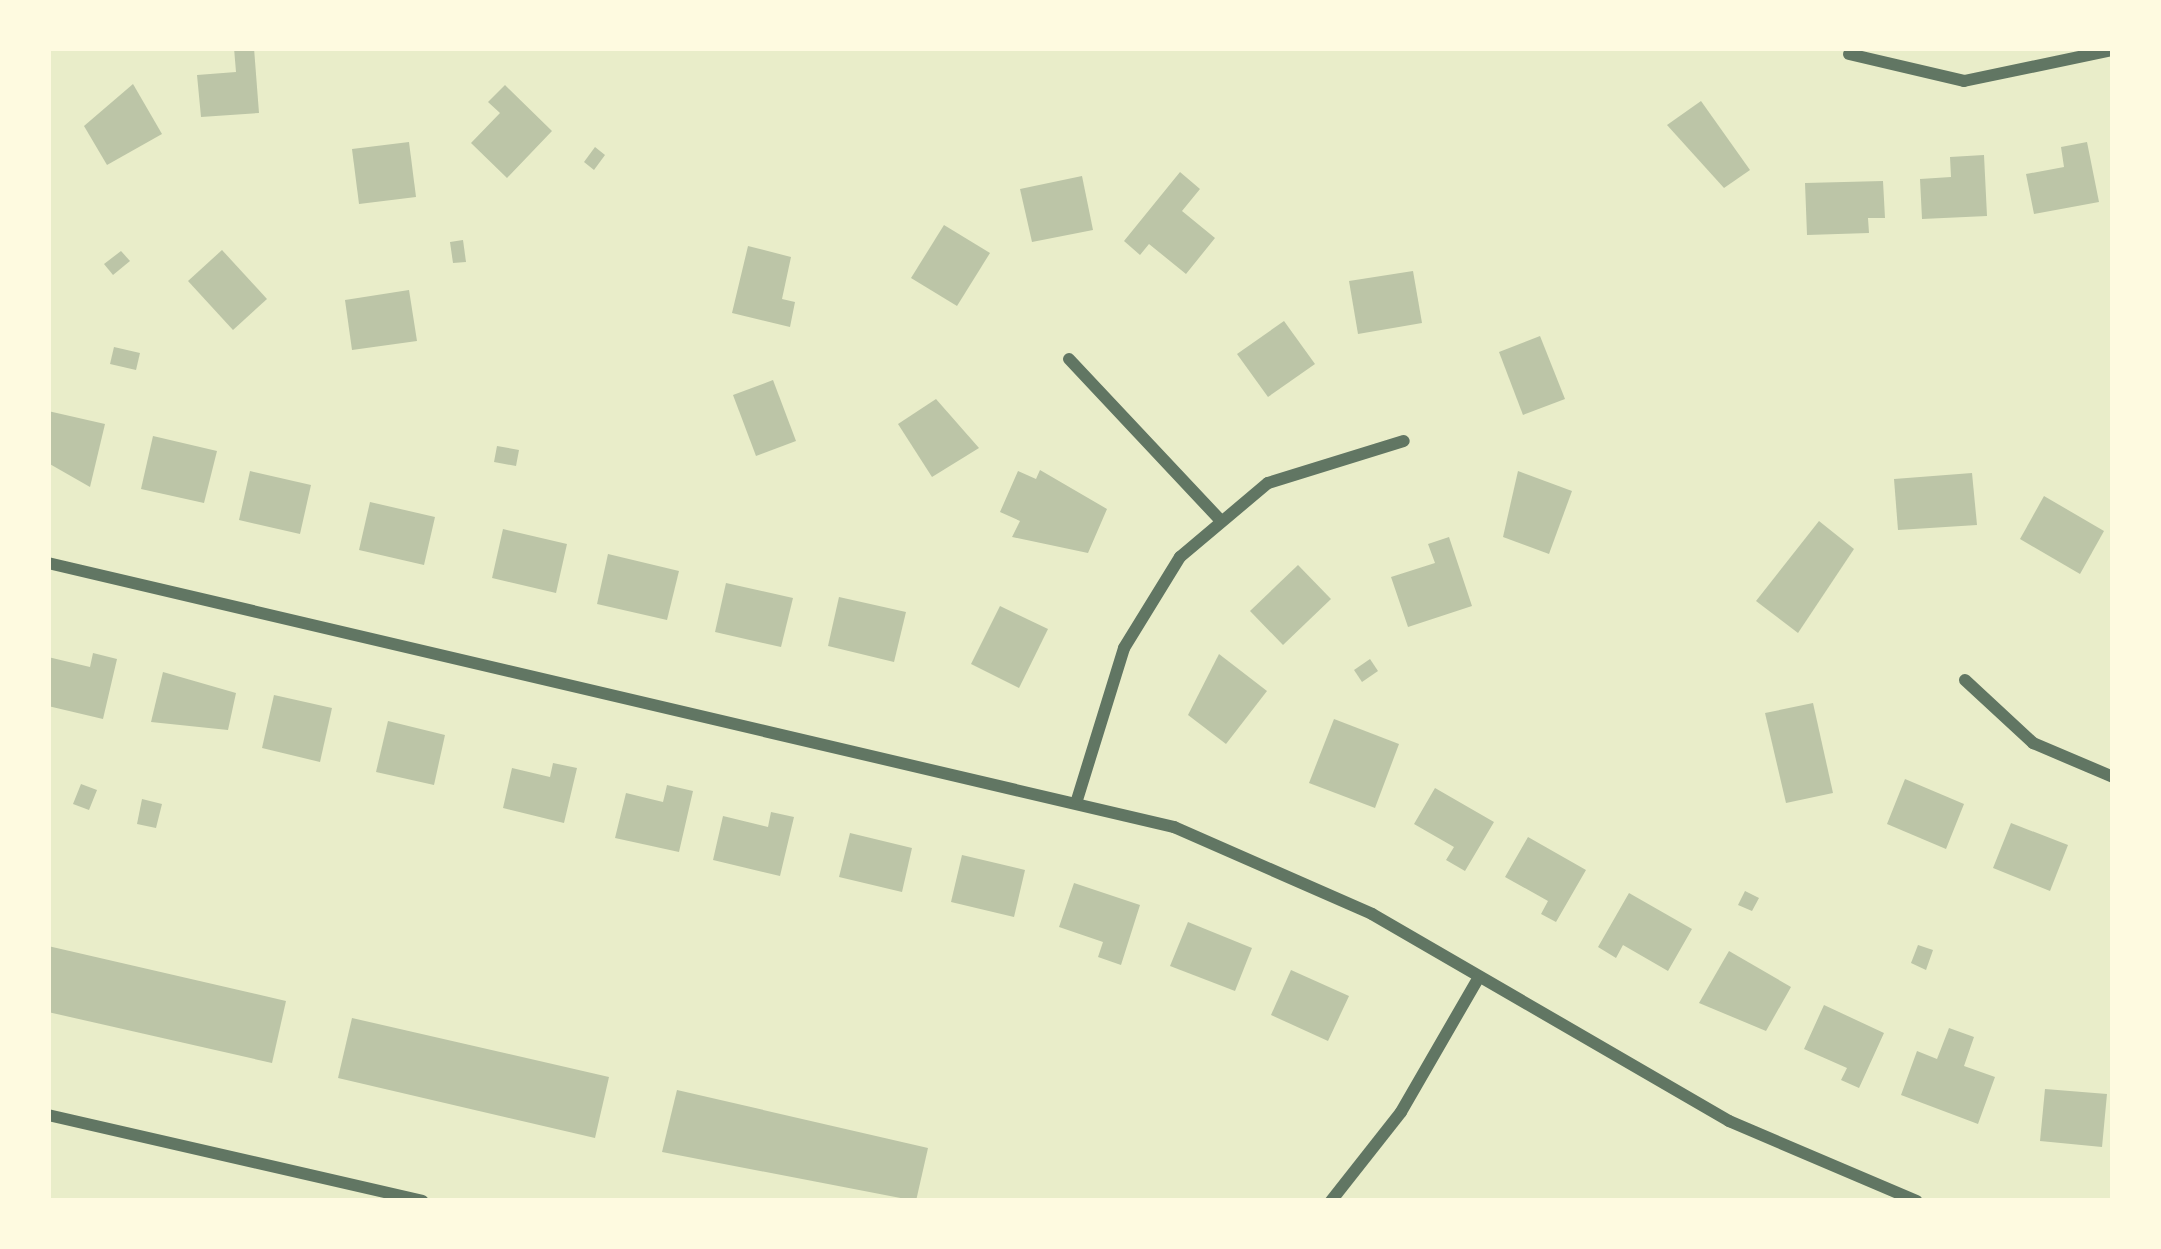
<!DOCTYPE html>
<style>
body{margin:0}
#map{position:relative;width:2161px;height:1249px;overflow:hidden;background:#e9edc9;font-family:Signika,sans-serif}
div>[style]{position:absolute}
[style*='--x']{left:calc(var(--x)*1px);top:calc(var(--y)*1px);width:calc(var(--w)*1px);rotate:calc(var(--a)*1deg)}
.building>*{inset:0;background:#bcc5a7}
.minor>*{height:12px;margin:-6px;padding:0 6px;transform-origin:6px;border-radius:6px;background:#617663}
span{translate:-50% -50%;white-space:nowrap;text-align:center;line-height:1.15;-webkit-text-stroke:9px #fefae0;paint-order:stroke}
.frame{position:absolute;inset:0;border:51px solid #fefae0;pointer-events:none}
</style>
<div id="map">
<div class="building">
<div style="clip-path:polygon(234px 48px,254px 48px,259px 113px,201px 117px,197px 75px,236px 72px)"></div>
<div style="clip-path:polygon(133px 84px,162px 134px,107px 165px,84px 126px)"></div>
<div style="clip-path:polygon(505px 85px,552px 131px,507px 178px,471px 143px,500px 113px,488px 102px)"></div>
<div style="clip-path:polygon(1701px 101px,1750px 170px,1724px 188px,1667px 125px)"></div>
<div style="clip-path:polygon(409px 142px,416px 197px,359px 204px,352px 149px)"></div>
<div style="clip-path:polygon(2087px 142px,2099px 202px,2034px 214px,2026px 174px,2064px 167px,2061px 147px)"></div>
<div style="clip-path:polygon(595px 147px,605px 155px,594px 170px,584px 162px)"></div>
<div style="clip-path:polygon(1984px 155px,1987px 216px,1922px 219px,1920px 179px,1951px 177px,1950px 157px)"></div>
<div style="clip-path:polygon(1180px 172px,1200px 189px,1182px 211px,1215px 238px,1186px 274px,1149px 244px,1140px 255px,1124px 241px)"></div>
<div style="clip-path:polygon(1082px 176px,1093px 230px,1032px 242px,1020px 189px)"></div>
<div style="clip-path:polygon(1883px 181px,1885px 218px,1868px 218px,1869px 233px,1807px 235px,1805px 183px)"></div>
<div style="clip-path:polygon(944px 225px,990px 253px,957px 306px,911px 278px)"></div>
<div style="clip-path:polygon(463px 240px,466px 262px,453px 263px,450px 242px)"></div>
<div style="clip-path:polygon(748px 246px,791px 257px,782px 299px,795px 302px,790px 327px,732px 313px)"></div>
<div style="clip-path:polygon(222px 250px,267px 299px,233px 330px,188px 281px)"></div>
<div style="clip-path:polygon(121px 251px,130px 261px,113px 275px,104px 264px)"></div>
<div style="clip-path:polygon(1413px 271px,1422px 323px,1358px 334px,1349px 281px)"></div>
<div style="clip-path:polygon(409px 290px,417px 341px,352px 350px,345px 300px)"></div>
<div style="clip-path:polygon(1284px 321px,1315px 364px,1268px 397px,1237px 354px)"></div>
<div style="clip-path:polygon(1540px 336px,1565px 399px,1523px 415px,1499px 352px)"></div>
<div style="clip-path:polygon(114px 347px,140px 353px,136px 370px,110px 364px)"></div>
<div style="clip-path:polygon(773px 380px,796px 441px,756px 456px,733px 395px)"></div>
<div style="clip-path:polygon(936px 399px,979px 448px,932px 477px,898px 424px)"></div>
<div style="clip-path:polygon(48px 411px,105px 424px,90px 487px,48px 463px)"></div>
<div style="clip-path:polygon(153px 436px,217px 451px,204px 503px,141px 489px)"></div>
<div style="clip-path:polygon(497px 446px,519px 450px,516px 466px,494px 462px)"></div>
<div style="clip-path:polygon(1040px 470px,1107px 509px,1088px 553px,1012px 537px,1020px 521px,1000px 512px,1018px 471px,1036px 479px)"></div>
<div style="clip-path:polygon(250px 471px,311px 485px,300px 534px,239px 520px)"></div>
<div style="clip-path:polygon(1518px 471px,1572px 491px,1549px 554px,1503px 537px)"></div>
<div style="clip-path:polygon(1972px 473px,1977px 525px,1898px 530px,1894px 479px)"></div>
<div style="clip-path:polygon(2044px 496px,2104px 531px,2080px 574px,2020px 539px)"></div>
<div style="clip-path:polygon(370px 502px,435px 517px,424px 565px,359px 550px)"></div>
<div style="clip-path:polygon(1819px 521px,1854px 549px,1798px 633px,1756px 601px)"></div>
<div style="clip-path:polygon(503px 529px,567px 544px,556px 593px,492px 578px)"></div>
<div style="clip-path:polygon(1449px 537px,1472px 606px,1408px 627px,1391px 577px,1435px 563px,1428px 544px)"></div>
<div style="clip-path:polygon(608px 554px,679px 571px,667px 620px,597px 604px)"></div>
<div style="clip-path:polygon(1298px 565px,1331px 599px,1283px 645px,1250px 611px)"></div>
<div style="clip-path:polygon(726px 583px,793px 598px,781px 647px,715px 632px)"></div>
<div style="clip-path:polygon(839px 597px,906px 612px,894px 662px,828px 646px)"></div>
<div style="clip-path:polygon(1000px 606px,1048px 629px,1019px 688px,971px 664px)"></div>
<div style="clip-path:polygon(93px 653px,117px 659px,103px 719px,48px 706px,48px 657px,90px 667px)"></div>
<div style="clip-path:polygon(1219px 654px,1267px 691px,1226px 744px,1188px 715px)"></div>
<div style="clip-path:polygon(1370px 659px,1378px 671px,1362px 682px,1354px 670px)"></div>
<div style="clip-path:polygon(163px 672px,236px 693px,228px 730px,151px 722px)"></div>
<div style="clip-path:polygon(274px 695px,332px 708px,320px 762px,262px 748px)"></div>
<div style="clip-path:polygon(1813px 703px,1833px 793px,1786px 803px,1765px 713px)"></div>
<div style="clip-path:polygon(1334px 719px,1399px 744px,1375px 808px,1309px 783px)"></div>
<div style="clip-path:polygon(388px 721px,445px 735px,434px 785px,376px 772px)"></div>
<div style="clip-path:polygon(553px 763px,577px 768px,564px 823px,503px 808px,512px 768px,550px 777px)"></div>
<div style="clip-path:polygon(1905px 779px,1964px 804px,1946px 849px,1887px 824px)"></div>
<div style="clip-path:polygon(81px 784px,97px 790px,89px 810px,73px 804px)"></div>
<div style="clip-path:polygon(667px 785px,693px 791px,679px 852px,615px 838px,626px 793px,663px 802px)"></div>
<div style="clip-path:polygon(1435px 788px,1494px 822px,1465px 871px,1446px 860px,1454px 847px,1414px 824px)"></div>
<div style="clip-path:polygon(142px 799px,162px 804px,156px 828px,137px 824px)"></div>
<div style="clip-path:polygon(771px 812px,794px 817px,780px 876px,713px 860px,723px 816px,768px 827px)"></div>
<div style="clip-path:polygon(2011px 823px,2068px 845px,2050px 891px,1993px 868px)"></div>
<div style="clip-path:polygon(850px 833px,912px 848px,902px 892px,839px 877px)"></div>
<div style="clip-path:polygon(1528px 837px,1586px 870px,1556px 922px,1541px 914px,1548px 901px,1505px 877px)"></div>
<div style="clip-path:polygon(962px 855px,1025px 870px,1014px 917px,951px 902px)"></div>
<div style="clip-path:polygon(1074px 883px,1140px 905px,1121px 965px,1098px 957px,1103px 942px,1059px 927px)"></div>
<div style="clip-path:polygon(1745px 891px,1759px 898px,1752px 911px,1738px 905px)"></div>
<div style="clip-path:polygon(1629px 893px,1692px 929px,1668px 971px,1623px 945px,1616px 958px,1598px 947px)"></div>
<div style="clip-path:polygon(1188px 922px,1252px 948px,1235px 991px,1170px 966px)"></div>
<div style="clip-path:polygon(1918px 945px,1933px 950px,1926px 970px,1911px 963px)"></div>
<div style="clip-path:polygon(48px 946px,286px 1001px,272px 1063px,48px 1012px)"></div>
<div style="clip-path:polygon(1729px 951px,1791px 987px,1766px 1031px,1699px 1003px)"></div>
<div style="clip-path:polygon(1291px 970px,1349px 996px,1328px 1041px,1271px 1015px)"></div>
<div style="clip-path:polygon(1824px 1005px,1884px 1033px,1859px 1088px,1841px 1080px,1847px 1068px,1804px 1049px)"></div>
<div style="clip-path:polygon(352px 1018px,609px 1077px,595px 1138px,338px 1078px)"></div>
<div style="clip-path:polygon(1949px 1028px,1974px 1037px,1964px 1066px,1995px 1077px,1978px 1124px,1901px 1095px,1917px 1051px,1937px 1059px)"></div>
<div style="clip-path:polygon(2045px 1089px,2107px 1094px,2102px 1147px,2040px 1141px)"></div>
<div style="clip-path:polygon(677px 1090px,928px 1148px,916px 1201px,662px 1152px)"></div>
</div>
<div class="minor">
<div style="--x:1849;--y:54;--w:118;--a:13.2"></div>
<div style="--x:1964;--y:81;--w:152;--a:-11.8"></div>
<div style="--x:1069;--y:359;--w:219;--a:46.8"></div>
<div style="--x:48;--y:563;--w:1157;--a:13.2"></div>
<div style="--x:1174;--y:827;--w:216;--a:23.7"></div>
<div style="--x:1372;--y:914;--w:413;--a:30.1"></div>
<div style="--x:1729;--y:1121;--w:204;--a:23.1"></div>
<div style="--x:1965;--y:680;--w:93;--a:42.8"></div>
<div style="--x:2033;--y:743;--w:87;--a:23"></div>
<div style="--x:1077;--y:800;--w:159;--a:-72.8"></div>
<div style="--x:1124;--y:648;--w:107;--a:-58.4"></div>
<div style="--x:1180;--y:557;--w:115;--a:-40.1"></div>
<div style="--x:1268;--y:483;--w:142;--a:-17.2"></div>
<div style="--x:48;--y:1115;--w:384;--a:12.9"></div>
<div style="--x:1331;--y:1201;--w:113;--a:-51.8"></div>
<div style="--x:1401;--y:1112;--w:156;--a:-60"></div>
</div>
<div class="frame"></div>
</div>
